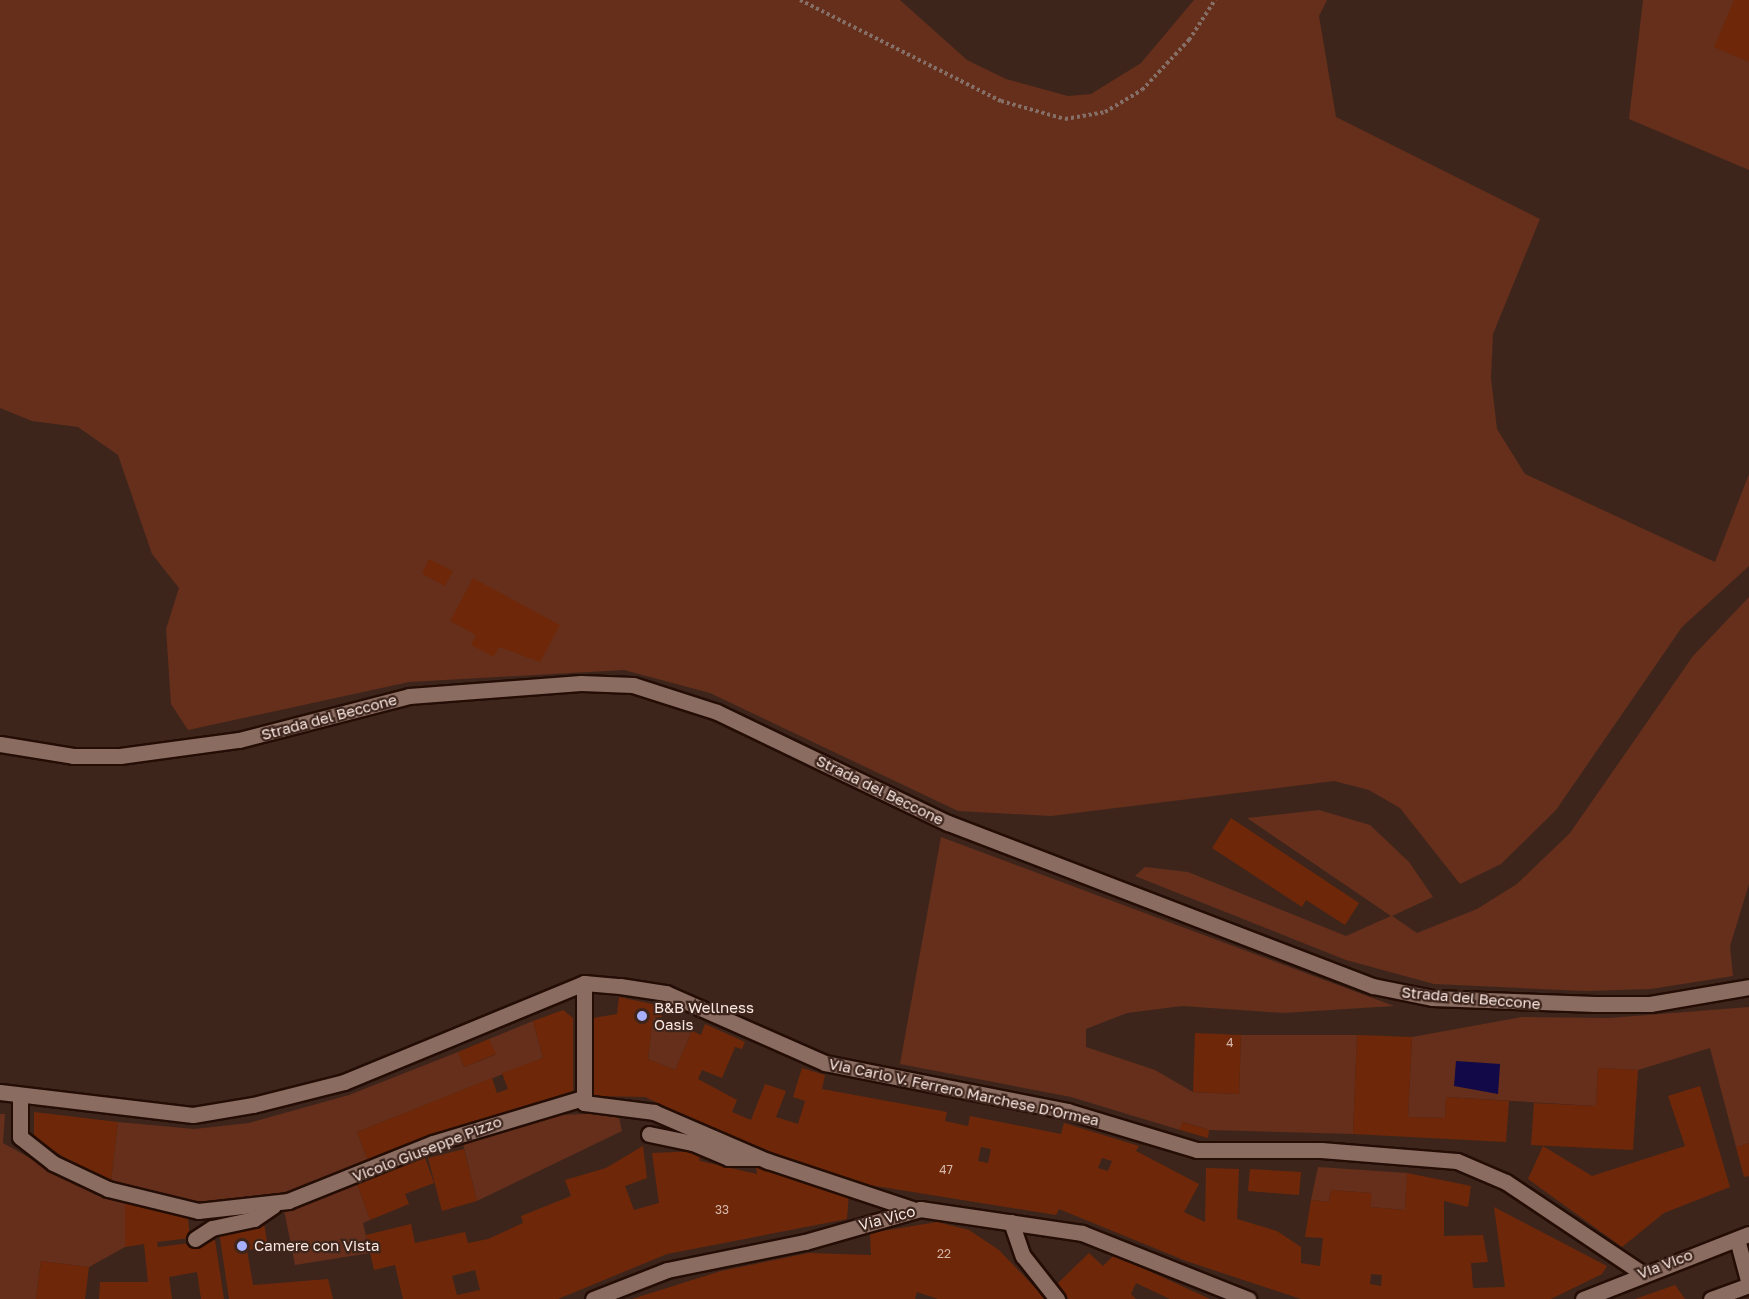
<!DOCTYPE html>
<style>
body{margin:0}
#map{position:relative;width:1749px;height:1299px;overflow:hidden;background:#3e251c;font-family:"Golos Text",sans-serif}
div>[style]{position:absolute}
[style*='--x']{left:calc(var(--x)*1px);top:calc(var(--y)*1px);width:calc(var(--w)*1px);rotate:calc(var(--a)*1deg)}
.green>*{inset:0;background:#652f1b}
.water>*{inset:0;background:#120948}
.building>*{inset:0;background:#6e2809}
.path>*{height:4px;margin-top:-2px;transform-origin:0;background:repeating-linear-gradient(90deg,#856f67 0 3px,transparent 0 6px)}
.roads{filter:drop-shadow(2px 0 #240d05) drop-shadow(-2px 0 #240d05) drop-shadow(0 2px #240d05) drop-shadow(0 -2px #240d05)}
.minor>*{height:15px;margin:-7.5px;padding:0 7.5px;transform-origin:7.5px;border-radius:7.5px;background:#8a6c61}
.dots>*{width:16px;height:16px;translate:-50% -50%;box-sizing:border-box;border:3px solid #3e251c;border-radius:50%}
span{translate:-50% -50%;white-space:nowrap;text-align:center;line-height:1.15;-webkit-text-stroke:4.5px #3e251c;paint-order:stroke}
.number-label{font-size:12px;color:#d6b7ab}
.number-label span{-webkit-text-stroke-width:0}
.street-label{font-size:15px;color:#f9e7e1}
.poi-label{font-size:15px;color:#f9e7e1}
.left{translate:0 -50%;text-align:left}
</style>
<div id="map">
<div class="green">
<div style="clip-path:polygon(0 0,900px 0,967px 60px,1006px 79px,1068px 96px,1091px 94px,1141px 63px,1194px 0,1327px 0,1319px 16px,1336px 117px,1540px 219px,1493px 334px,1491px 378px,1497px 429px,1525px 474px,1715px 562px,1749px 474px,1749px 566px,1682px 627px,1556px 810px,1501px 864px,1460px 884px,1400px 808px,1369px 790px,1334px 781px,1051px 816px,958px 811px,710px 693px,624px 670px,409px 682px,188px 730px,171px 704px,166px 629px,179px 588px,152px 554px,118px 455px,78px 427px,32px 421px,0 408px)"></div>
<div style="clip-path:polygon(1643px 0,1749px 0,1749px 170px,1629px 119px)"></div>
<div style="clip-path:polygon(1749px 597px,1749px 884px,1730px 946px,1733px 976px,1651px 989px,1585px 991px,1434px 984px,1346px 960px,1135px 876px,1145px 867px,1188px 872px,1346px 936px,1391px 916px,1247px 818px,1319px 810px,1370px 825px,1409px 862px,1433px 897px,1392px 916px,1417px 933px,1477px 909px,1517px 884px,1570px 833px,1693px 656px)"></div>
<div style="clip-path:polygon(941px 837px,1394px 1006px,1283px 1013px,1182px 1006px,1127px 1013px,1086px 1029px,1086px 1047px,1155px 1070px,1193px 1092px,1239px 1094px,1241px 1035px,1357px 1035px,1353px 1134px,1209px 1130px,1183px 1122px,1180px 1130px,1071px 1097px,900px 1064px)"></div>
<div style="clip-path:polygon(1749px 1007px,1749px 1143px,1736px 1147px,1710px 1048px,1638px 1070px,1598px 1068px,1596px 1106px,1446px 1097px,1445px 1118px,1408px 1117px,1412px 1037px,1522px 1017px,1609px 1018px)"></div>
<div style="clip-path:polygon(653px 1017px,692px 1031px,675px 1070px,648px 1059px)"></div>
<div style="clip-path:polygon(533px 1021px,543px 1058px,357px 1132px,368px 1161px,311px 1186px,275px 1198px,198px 1204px,111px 1181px,118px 1122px,194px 1129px,249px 1123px,349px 1095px,458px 1052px,464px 1067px,495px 1055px,489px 1039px)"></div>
<div style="clip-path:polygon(618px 1113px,622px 1131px,477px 1201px,463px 1144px,557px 1115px)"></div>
<div style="clip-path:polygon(0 1114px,5px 1114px,3px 1143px,96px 1195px,125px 1203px,125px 1247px,89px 1267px,41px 1261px,36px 1299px,0 1299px)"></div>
<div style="clip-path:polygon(1318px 1167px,1407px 1173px,1405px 1210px,1370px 1207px,1371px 1193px,1331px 1190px,1329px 1202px,1311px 1200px)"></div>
<div style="clip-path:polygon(356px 1181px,370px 1220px,363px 1223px,370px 1253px,295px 1265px,284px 1210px)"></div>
</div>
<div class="water">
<div style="clip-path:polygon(1456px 1061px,1500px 1064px,1498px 1094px,1454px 1086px)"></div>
</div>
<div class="building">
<div style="clip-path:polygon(1734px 0,1749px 0,1749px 62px,1714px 47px)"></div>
<div style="clip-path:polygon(429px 559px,453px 571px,445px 586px,422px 574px)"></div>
<div style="clip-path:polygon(473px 578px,560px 625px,540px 662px,499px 647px,494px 657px,471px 645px,476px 635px,450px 621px)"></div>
<div style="clip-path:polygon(1231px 818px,1359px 903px,1345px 925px,1306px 900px,1302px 907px,1212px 848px)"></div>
<div style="clip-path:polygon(evenodd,619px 997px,662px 1006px,662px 1017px,653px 1017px,648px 1059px,675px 1070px,692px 1031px,701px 1035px,705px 1024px,745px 1042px,742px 1049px,735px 1047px,722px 1078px,702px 1070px,698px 1079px,737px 1100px,732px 1112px,751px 1120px,765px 1084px,786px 1091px,776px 1117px,798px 1124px,805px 1101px,793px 1097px,802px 1068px,825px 1075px,822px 1089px,947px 1112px,945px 1121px,968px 1126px,970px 1116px,1061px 1134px,1064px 1123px,1139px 1146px,1136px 1151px,1199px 1184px,1184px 1212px,1205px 1222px,1206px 1168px,1239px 1169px,1237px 1219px,1277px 1231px,1301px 1247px,1301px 1263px,1320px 1266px,1323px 1238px,1305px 1237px,1311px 1200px,1329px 1202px,1331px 1190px,1372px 1193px,1370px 1207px,1405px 1210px,1407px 1173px,1471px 1186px,1468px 1207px,1444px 1201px,1444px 1236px,1483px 1235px,1488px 1262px,1471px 1263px,1473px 1288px,1505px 1287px,1494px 1207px,1607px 1266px,1602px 1274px,1551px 1299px,1301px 1299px,1186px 1261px,1059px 1209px,1056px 1215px,857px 1183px,763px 1152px,645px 1097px,591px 1096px,593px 1018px,617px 1014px,619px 997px,981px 1147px,991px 1149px,988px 1163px,978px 1161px,981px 1147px,619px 997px,1102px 1158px,1112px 1161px,1108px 1171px,1098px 1168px,1102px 1158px,619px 997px,1371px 1274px,1382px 1275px,1381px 1286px,1370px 1284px,1371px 1274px)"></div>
<div style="clip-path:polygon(563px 1010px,573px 1018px,573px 1091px,429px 1136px,368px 1161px,357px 1132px,492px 1078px,497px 1093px,508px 1089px,502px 1073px,543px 1058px,533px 1021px)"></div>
<div style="clip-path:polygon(1195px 1033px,1241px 1035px,1239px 1094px,1193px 1092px)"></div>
<div style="clip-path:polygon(1357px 1035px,1412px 1037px,1408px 1117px,1445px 1118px,1446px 1097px,1509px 1101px,1506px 1142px,1353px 1134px)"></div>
<div style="clip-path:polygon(489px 1039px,496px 1054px,464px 1067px,458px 1052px)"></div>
<div style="clip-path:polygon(1598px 1068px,1638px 1070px,1633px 1150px,1531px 1145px,1534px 1103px,1596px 1106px)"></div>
<div style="clip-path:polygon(1700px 1086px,1730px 1187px,1664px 1213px,1622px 1247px,1528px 1179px,1543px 1146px,1592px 1176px,1685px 1146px,1668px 1096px)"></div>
<div style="clip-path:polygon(34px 1112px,118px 1122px,111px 1181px,99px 1180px,34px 1138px)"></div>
<div style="clip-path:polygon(1182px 1122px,1209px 1130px,1208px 1138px,1180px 1130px)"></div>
<div style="clip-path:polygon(1749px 1143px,1749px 1176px,1744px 1177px,1736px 1147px)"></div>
<div style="clip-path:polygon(evenodd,643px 1146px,647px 1178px,625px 1186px,634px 1210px,659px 1203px,652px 1153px,698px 1151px,700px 1161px,757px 1174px,756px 1165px,849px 1193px,847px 1219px,667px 1254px,558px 1299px,403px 1299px,395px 1265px,374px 1270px,366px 1235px,411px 1224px,415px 1243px,465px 1232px,468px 1243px,488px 1239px,523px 1223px,521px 1216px,571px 1196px,565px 1180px,606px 1168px,643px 1146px,475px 1270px,480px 1290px,457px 1295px,452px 1276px,475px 1270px)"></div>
<div style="clip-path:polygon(464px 1149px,477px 1201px,442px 1211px,428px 1158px)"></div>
<div style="clip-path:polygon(424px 1155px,434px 1183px,405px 1194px,409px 1204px,370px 1220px,356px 1181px)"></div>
<div style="clip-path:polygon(1250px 1169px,1301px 1172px,1299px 1195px,1248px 1191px)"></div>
<div style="clip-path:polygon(125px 1203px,188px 1218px,190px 1238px,157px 1242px,158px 1247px,215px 1240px,224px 1299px,201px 1299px,197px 1272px,169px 1277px,172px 1299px,99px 1299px,100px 1282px,148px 1282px,144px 1244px,125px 1247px)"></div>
<div style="clip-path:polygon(937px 1222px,969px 1230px,999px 1250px,1046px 1299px,938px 1299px,917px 1292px,915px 1299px,632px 1299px,721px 1271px,809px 1253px,871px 1255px,870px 1233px)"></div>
<div style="clip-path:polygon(264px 1223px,268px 1247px,247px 1250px,253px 1285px,328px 1279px,333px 1299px,229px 1299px,219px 1231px)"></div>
<div style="clip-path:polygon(1089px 1253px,1103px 1266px,1114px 1255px,1210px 1299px,1170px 1299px,1136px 1283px,1131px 1294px,1136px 1299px,1069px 1299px,1056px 1285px)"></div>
<div style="clip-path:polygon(41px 1261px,89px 1267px,85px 1299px,36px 1299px)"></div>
<div style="clip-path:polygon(1675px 1285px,1685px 1299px,1635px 1299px)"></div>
</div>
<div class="path">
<div style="--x:800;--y:0;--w:225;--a:26.7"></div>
<div style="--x:1001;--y:101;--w:66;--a:15.7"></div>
<div style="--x:1065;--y:119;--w:41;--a:-9.9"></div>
<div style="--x:1105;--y:112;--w:43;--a:-30.7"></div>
<div style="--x:1142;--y:90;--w:69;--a:-46.8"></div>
<div style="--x:1189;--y:40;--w:48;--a:-57"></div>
</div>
<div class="roads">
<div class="minor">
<div style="--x:0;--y:744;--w:74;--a:9.3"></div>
<div style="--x:73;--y:756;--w:47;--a:0"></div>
<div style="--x:120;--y:756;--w:120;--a:-7.7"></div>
<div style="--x:239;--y:740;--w:176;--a:-14.5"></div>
<div style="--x:409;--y:696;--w:172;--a:-4.3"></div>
<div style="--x:581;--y:683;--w:52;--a:2.2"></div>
<div style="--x:633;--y:685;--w:88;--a:17.8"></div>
<div style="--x:717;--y:712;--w:256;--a:25.7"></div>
<div style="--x:948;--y:823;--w:455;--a:21"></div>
<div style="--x:1373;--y:986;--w:60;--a:11.5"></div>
<div style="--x:1432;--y:998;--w:163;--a:2.1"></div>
<div style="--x:1595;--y:1004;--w:55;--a:0"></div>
<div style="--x:1650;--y:1004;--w:100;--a:-9.7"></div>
<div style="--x:584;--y:983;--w:120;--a:90"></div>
<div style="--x:584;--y:1103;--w:71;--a:7.3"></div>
<div style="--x:654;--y:1112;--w:124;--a:23.3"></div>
<div style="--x:768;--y:1161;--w:152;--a:18.4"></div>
<div style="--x:0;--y:1092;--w:194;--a:6.8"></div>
<div style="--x:193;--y:1115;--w:61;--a:-9.5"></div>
<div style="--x:253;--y:1105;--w:94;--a:-14.2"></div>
<div style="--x:344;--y:1082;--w:260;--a:-22.4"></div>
<div style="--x:584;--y:983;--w:36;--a:5"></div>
<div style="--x:620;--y:986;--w:47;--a:8.7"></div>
<div style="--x:666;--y:993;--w:174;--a:23.8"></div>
<div style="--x:825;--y:1063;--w:247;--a:11.2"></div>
<div style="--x:1067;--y:1111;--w:136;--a:16.7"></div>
<div style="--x:1197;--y:1150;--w:124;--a:0"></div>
<div style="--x:1321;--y:1150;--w:136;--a:4.6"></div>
<div style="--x:1457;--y:1161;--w:53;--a:23.2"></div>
<div style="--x:1506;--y:1182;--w:164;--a:33.8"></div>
<div style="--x:20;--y:1095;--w:42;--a:90"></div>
<div style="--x:20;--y:1137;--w:42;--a:38.2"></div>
<div style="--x:53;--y:1163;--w:61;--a:25.3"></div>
<div style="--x:108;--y:1189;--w:93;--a:13.7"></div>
<div style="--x:198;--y:1211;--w:91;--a:-6.3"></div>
<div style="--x:288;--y:1201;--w:156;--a:-21.8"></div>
<div style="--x:433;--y:1143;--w:153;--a:-16.7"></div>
<div style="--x:649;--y:1134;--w:45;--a:11.6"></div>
<div style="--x:693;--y:1143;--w:38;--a:23"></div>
<div style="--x:728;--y:1158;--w:30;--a:0"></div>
<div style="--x:1011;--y:1222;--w:36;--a:71"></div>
<div style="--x:1023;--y:1256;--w:55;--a:51.7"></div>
<div style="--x:195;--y:1239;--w:20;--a:-33"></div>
<div style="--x:212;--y:1228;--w:43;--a:-12.1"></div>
<div style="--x:254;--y:1219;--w:23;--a:-34"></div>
<div style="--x:1737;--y:1239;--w:47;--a:75.1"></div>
<div style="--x:593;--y:1299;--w:79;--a:-21.4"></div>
<div style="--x:667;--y:1270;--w:141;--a:-11.5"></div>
<div style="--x:805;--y:1242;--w:120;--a:-16"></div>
<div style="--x:920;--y:1209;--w:164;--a:8.4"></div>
<div style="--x:1082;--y:1233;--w:179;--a:21.7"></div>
<div style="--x:1583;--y:1299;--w:178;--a:-21.4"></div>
<div style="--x:1711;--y:1299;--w:40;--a:-20.2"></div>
</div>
</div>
<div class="dots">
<div style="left:642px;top:1016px;background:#a7b0fc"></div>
<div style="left:242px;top:1246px;background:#a7b0fc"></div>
</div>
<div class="number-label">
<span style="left:1230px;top:1043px">4</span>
<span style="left:946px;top:1170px">47</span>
<span style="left:722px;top:1210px">33</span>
<span style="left:944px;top:1254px">22</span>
</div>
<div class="street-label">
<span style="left:329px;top:717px;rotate:-15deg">Strada del Beccone</span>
<span style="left:880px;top:790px;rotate:26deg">Strada del Beccone</span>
<span style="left:1471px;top:998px;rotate:5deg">Strada del Beccone</span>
<span style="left:964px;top:1092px;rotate:12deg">Via Carlo V. Ferrero Marchese D'Ormea</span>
<span style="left:427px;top:1149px;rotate:-21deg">Vicolo Giuseppe Pizzo</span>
<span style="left:887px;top:1218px;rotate:-15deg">Via Vico</span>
<span style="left:1665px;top:1264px;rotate:-21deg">Via Vico</span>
</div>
<div class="poi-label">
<span class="left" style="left:654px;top:1016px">B&amp;B Wellness<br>Oasis</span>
<span class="left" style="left:254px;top:1246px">Camere con Vista</span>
</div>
</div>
